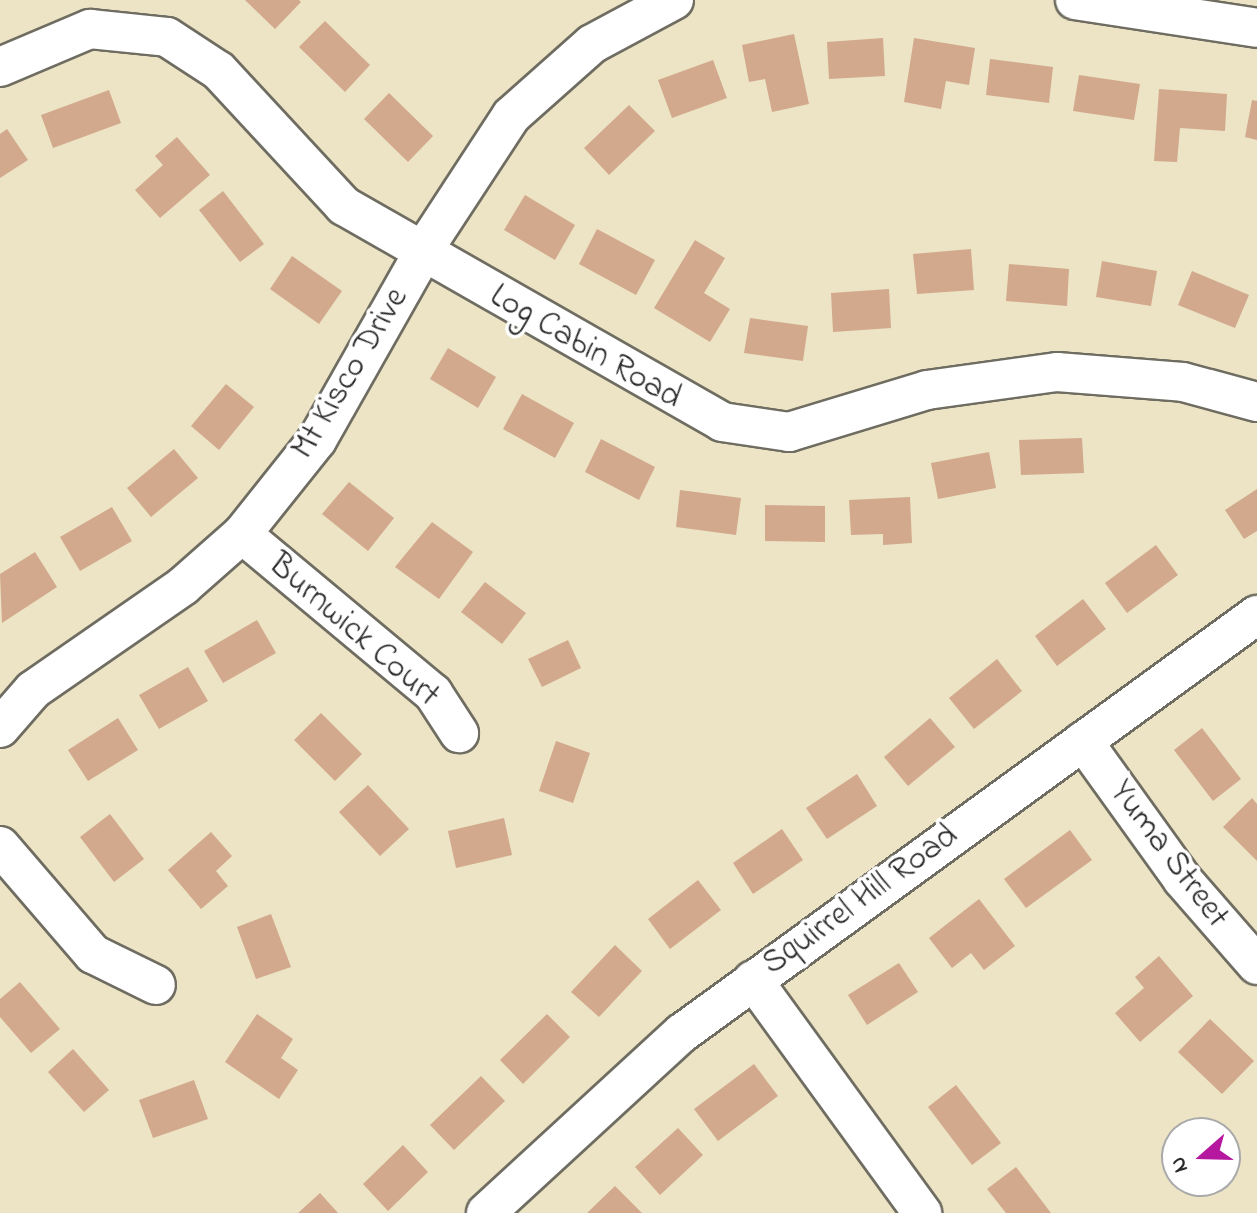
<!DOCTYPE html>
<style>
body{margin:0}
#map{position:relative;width:1257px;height:1213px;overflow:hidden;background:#ece4c5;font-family:"Indie Flower",sans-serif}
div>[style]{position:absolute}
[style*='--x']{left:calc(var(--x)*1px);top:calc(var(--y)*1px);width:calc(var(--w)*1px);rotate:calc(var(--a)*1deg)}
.building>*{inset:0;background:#d2a98c}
.roads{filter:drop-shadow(2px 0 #6f6c61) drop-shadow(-2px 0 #6f6c61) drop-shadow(0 2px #6f6c61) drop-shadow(0 -2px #6f6c61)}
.minor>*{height:38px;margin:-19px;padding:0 19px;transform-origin:19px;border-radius:19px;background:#fff}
span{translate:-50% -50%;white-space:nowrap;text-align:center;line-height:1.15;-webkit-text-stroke:7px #fff;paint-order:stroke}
.street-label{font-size:34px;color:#2b2b2b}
.north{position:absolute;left:1161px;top:1117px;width:80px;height:80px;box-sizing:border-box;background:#fff;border:2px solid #aaa;border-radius:50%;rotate:250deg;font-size:22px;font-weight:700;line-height:32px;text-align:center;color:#2b2b2b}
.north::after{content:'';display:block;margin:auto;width:28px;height:36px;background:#b5179e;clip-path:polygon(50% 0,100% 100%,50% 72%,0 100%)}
</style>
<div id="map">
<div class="building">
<div style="clip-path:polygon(245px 0,299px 0,301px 2px,275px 29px)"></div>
<div style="clip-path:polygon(325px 21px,370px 65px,345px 92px,299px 47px)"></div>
<div style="clip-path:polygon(794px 34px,809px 104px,772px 112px,765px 79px,749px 82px,742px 45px)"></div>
<div style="clip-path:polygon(883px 38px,885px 76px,829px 79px,827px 42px)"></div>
<div style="clip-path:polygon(914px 38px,975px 48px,969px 85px,946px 81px,941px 109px,904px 102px)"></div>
<div style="clip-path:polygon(990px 59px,1053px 67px,1049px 103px,986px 95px)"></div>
<div style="clip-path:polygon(713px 60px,727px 98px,672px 118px,658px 80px)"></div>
<div style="clip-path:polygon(1079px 75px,1140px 84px,1134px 120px,1073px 111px)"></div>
<div style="clip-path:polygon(1159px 89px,1227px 94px,1225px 131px,1180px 128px,1177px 162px,1154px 161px)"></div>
<div style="clip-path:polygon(109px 90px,121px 123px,53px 148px,41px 115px)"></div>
<div style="clip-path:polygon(389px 93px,433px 136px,408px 162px,364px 119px)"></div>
<div style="clip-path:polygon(1252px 100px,1257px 101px,1257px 140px,1245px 137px)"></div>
<div style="clip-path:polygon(629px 105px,655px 131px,609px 175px,584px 148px)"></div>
<div style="clip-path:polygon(7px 129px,28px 160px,0 178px,0 134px)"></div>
<div style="clip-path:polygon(177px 137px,210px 175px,160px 218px,135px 190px,163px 165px,155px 156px)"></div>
<div style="clip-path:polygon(223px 191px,264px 244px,240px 262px,199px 210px)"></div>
<div style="clip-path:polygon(525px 195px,575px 225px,555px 260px,504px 230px)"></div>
<div style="clip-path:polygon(597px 229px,655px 260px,636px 295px,579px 264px)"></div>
<div style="clip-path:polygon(695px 240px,725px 258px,704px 293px,730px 309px,710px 342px,654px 308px)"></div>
<div style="clip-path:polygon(971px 249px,974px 290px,917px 294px,913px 254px)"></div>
<div style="clip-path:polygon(292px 256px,342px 291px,319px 324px,270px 289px)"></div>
<div style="clip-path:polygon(1102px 261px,1157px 271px,1151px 306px,1096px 297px)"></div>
<div style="clip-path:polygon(1009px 264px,1069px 269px,1067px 306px,1006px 301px)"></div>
<div style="clip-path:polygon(1192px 271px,1249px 295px,1235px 328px,1178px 305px)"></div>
<div style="clip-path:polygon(889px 289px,891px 328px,833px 332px,831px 293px)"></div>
<div style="clip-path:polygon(750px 318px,808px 326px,803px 361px,744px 353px)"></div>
<div style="clip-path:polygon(448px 348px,496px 377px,478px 408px,430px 379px)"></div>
<div style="clip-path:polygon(226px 384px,254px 407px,219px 450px,191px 426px)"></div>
<div style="clip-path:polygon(522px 394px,574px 423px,555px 458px,503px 429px)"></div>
<div style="clip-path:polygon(1082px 438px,1084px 473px,1021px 475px,1019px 440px)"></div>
<div style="clip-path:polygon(601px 439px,655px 467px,639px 500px,585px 472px)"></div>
<div style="clip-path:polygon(174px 449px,198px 478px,151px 517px,127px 488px)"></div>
<div style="clip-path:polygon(989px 452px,996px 488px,938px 499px,931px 463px)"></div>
<div style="clip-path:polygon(349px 482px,394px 518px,368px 551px,322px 514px)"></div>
<div style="clip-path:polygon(1257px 489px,1257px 531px,1244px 539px,1225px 510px)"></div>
<div style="clip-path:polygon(680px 490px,741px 498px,736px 535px,676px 527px)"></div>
<div style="clip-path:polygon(910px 497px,912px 543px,883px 545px,883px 534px,851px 535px,849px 500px)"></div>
<div style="clip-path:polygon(765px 505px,825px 506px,825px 542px,765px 541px)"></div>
<div style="clip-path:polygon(112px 507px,132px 541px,80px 571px,60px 537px)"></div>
<div style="clip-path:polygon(432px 522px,473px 552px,439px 599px,395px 567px)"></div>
<div style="clip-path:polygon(1156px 545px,1178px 575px,1127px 613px,1105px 583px)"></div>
<div style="clip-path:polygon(35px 552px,57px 587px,2px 623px,0 574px)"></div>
<div style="clip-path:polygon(485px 582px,526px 613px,502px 644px,461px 612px)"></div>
<div style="clip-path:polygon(1083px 599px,1106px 629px,1057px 666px,1035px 636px)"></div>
<div style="clip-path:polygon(257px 620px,276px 653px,223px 683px,204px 651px)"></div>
<div style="clip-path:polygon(568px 640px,581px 668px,542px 687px,528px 659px)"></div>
<div style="clip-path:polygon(997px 659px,1022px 691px,974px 729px,949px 698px)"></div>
<div style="clip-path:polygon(188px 667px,208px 701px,159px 729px,139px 695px)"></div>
<div style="clip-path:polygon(321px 713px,362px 754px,335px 781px,294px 740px)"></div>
<div style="clip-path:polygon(118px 718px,138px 750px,88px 781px,68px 750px)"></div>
<div style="clip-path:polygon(930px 718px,955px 747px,908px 786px,884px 757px)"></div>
<div style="clip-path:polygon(1202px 728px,1241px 779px,1213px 801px,1174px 750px)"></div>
<div style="clip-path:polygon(556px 741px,590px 753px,573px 803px,539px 791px)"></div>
<div style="clip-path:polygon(857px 774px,877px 806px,827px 839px,806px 808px)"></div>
<div style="clip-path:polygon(368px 785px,409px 829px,380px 856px,339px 812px)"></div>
<div style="clip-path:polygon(1252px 798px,1257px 804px,1257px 861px,1223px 827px)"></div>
<div style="clip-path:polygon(110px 814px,144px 859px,114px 882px,80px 837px)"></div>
<div style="clip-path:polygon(504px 818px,512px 855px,456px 868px,448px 831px)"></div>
<div style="clip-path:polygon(782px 829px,803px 860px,753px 894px,733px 863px)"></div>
<div style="clip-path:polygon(1070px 830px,1092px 860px,1026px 908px,1004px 879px)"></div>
<div style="clip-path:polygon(211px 832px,232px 856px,216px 871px,228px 886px,201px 909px,168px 870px)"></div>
<div style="clip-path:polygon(698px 880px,721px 910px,670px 949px,648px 919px)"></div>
<div style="clip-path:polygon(979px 899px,1015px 946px,984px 970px,971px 953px,952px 968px,929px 938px)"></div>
<div style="clip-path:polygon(271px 914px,291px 967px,256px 979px,237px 927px)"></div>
<div style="clip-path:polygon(615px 945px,642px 971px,599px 1017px,571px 992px)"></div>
<div style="clip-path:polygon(1159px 956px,1193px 996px,1140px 1042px,1115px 1013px,1144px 988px,1135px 977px)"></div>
<div style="clip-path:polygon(899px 963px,918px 992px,867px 1025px,848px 995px)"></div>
<div style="clip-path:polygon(20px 982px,60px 1029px,31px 1053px,0 1017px,0 999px)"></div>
<div style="clip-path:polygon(257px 1014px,293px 1039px,281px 1058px,298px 1070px,279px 1099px,225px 1062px)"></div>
<div style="clip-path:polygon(547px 1014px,570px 1037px,523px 1084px,500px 1060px)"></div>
<div style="clip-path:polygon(1210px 1019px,1254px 1061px,1222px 1094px,1178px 1052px)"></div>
<div style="clip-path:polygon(73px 1049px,109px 1090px,84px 1112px,48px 1072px)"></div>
<div style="clip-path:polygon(754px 1064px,778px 1096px,718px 1141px,694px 1109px)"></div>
<div style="clip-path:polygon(481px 1076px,505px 1101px,454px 1150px,430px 1125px)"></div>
<div style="clip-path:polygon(194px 1080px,208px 1119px,153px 1138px,139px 1100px)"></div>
<div style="clip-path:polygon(956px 1085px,1001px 1143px,972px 1165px,928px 1107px)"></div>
<div style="clip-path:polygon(678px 1128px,703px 1155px,660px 1195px,635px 1167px)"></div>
<div style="clip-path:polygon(403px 1145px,428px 1172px,388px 1211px,363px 1184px)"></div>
<div style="clip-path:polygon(1016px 1167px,1051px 1213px,1006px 1213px,987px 1189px)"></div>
<div style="clip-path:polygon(615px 1186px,642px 1213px,587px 1213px)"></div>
<div style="clip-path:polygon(320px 1193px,338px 1213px,298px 1213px)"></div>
</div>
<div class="roads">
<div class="minor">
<div style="--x:1075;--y:0;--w:184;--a:8.7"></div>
<div style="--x:0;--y:67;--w:98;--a:-22.9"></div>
<div style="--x:90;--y:29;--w:77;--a:5.9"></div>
<div style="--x:167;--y:37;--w:62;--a:33.2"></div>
<div style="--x:219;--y:71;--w:184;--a:47.2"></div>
<div style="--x:344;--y:206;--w:435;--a:29.7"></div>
<div style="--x:722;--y:422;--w:68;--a:8.5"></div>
<div style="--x:789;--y:432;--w:144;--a:-16.9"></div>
<div style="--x:927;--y:390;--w:131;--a:-7.9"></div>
<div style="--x:1057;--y:372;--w:126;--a:4.5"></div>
<div style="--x:1183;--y:382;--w:77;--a:15.1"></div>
<div style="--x:242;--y:534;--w:249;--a:39.8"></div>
<div style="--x:433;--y:693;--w:48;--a:57"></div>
<div style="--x:0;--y:728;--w:50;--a:-49"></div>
<div style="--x:33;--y:690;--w:183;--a:-34.7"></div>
<div style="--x:183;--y:586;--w:79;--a:-41.4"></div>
<div style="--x:242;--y:534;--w:120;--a:-51.4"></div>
<div style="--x:317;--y:440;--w:230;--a:-60.5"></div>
<div style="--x:430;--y:240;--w:148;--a:-56.8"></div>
<div style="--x:511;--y:116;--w:108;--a:-41.6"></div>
<div style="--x:592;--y:44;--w:93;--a:-28.2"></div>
<div style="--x:1083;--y:741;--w:170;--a:54.3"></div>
<div style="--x:1182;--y:879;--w:114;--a:48.9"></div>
<div style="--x:0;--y:846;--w:143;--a:49.3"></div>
<div style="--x:93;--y:954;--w:70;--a:26.2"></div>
<div style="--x:753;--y:980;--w:288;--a:54"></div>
<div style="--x:486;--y:1213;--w:266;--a:-42.6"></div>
<div style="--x:682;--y:1033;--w:711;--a:-36.02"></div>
</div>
</div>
<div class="street-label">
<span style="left:585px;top:348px;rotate:30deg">Log Cabin Road</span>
<span style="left:351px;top:374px;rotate:-59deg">Mt Kisco Drive</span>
<span style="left:353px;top:631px;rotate:41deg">Burnwick Court</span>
<span style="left:1168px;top:855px;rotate:53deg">Yuma Street</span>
<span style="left:861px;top:901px;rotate:-36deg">Squirrel Hill Road</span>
</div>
<div class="north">N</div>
</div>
